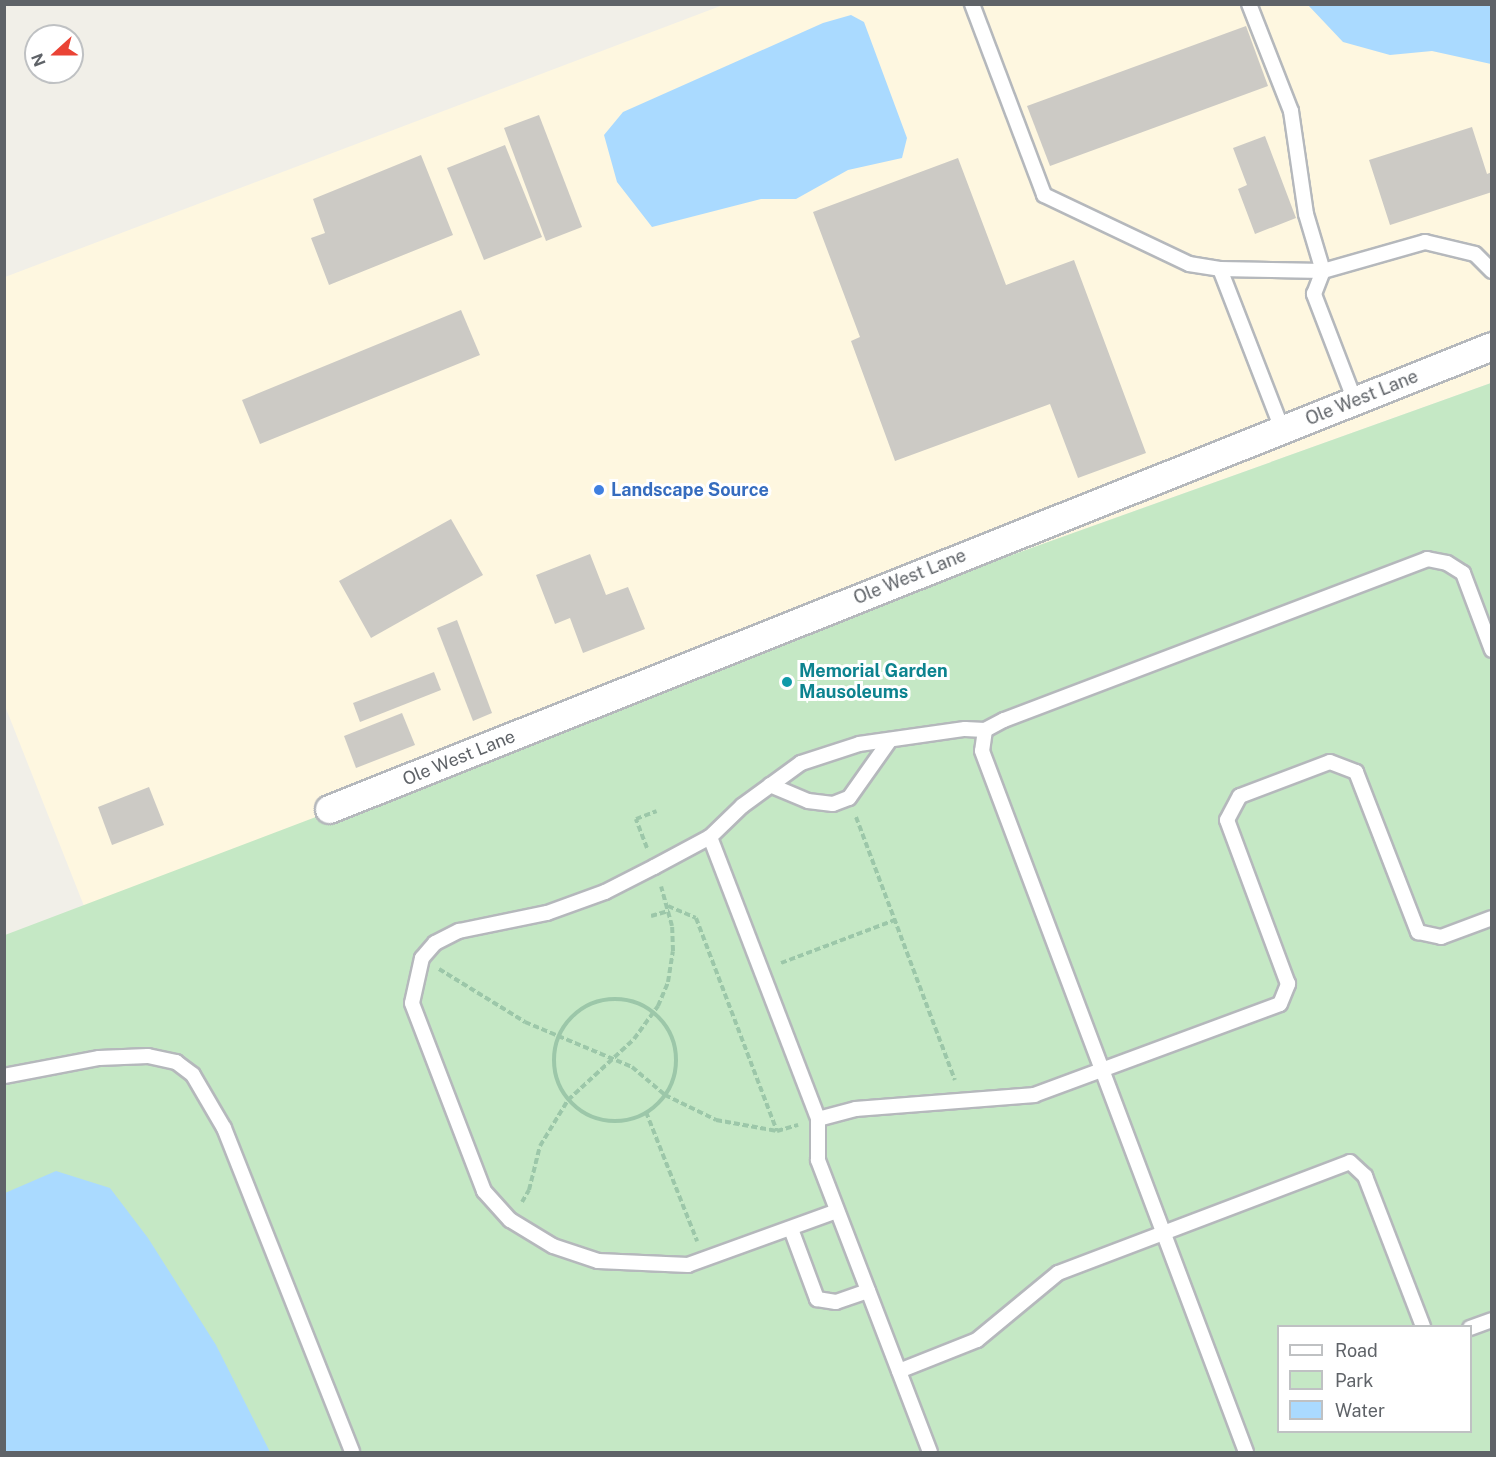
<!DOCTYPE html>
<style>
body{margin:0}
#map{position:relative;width:1496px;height:1457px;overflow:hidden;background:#f1efe8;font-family:"Public Sans",sans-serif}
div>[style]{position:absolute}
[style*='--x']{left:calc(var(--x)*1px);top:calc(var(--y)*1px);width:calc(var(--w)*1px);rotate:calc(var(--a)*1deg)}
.commercial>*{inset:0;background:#fef7e0}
.green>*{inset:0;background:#c5e8c5}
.water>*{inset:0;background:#aadaff}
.building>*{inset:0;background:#cccac5}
.path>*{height:4px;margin-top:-2px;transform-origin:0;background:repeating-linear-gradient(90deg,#9cc7a9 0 6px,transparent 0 9px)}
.path>.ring{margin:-2px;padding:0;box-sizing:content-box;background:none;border:4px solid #9cc7a9;border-radius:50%}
.roads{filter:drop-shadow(2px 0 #b5b8bc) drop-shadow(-2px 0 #b5b8bc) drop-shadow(0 2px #b5b8bc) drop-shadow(0 -2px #b5b8bc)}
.lane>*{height:14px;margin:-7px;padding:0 7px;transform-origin:7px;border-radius:7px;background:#fff}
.street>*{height:27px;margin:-13.5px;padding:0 13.5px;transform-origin:13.5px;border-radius:13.5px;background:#fff}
.dots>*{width:16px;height:16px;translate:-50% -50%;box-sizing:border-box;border:3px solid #fff;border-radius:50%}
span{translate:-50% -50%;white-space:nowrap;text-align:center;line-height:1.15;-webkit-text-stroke:6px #fff;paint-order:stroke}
.street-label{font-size:18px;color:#5f6368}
.shop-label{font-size:18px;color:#366cbe;font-weight:700}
.left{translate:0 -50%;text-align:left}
.culture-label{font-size:18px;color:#0d838f;font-weight:700}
.frame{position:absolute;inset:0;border:6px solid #5f6368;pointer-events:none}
.legend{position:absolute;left:1277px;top:1325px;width:195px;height:108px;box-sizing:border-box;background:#fff;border:2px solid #bfc1c3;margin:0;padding:8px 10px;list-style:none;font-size:18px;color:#5f6368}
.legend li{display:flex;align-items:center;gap:12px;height:30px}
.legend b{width:30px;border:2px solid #bfc1c3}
.north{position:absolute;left:24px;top:24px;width:60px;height:60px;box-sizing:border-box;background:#fff;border:2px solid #bfc1c3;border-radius:50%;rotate:249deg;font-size:16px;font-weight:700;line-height:24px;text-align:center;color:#5f6368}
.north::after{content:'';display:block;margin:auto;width:21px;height:27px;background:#ea4335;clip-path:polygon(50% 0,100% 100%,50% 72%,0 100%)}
</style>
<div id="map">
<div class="commercial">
<div style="clip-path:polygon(723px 5px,1491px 5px,1491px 383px,895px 597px,84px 906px,5px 706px,5px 277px)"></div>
</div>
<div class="green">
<div style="clip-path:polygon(evenodd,1491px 383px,1491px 1452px,17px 1452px,5px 1422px,5px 935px,895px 597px,1491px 383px,1278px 1326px,1470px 1326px,1470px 1432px,1278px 1432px,1278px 1326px)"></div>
</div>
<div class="water">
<div style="clip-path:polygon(1308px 5px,1491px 5px,1491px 64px,1432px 51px,1390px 55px,1343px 42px)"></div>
<div style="clip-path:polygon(851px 15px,864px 22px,907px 138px,902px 158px,848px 170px,796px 199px,761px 199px,652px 227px,617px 182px,604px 135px,623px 112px,823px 23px)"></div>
<div style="clip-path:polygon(56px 1171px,110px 1188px,148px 1238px,216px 1345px,270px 1452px,5px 1452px,5px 1193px)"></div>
</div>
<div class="building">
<div style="clip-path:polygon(1246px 26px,1268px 86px,1050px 166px,1027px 106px)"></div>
<div style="clip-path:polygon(539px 115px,582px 227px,546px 241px,504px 128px)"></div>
<div style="clip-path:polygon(1472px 127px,1487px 174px,1492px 172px,1492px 192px,1390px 225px,1369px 160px)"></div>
<div style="clip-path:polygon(1265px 136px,1296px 218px,1255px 234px,1238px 189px,1247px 185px,1233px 148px)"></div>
<div style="clip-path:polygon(505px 145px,542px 237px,484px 260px,447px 168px)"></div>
<div style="clip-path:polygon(421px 155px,453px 235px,329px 285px,311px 238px,325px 233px,313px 199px)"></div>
<div style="clip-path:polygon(958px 158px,1006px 285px,1074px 260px,1146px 453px,1078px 478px,1050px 404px,895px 461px,851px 341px,860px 337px,813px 212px)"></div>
<div style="clip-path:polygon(461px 310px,480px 355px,260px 444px,242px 400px)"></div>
<div style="clip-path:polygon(451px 519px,483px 575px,371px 638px,339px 581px)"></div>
<div style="clip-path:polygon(590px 554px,606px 595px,628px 587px,645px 629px,583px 653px,570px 618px,555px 624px,536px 575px)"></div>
<div style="clip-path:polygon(457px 620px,492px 713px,473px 721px,437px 628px)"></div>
<div style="clip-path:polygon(434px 672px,441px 690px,360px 722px,353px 703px)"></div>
<div style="clip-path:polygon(402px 713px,415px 745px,356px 768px,344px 736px)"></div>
<div style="clip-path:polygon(149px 787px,164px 825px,112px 845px,98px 807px)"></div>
</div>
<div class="path">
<div style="--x:856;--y:817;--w:281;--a:69.4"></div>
<div style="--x:647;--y:848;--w:31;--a:-111"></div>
<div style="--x:636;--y:819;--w:22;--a:-21"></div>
<div style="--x:668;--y:906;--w:30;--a:23"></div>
<div style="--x:696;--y:918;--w:228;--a:69.2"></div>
<div style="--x:651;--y:916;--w:19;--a:-16"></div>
<div style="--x:781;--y:963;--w:122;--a:-20.7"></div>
<div style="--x:439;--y:969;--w:101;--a:31.6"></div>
<div style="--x:525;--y:1022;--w:116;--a:22.8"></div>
<div style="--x:632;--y:1067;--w:43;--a:40.3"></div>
<div style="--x:665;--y:1095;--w:57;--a:26.1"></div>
<div style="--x:716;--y:1120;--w:62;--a:10.2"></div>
<div style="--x:777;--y:1131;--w:22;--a:-16"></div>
<div class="ring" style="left:554px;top:999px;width:118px;height:118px"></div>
<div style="--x:646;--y:1112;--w:139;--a:68.4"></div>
<div style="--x:522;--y:1202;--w:14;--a:-60"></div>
<div style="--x:529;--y:1190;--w:45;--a:-76"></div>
<div style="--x:540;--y:1146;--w:54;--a:-58.7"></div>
<div style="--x:568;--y:1100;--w:90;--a:-42.7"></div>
<div style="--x:634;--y:1039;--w:41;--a:-54"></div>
<div style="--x:658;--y:1006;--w:26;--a:-67"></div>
<div style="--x:668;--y:982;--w:31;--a:-81"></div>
<div style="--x:673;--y:951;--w:25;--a:-92"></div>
<div style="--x:672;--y:926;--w:41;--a:-105.4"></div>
</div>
<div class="roads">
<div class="lane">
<div style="--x:972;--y:4;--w:204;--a:69.3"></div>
<div style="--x:1044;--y:195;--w:161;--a:25.4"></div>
<div style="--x:1189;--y:264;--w:31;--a:9"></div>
<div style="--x:1220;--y:269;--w:103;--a:1.1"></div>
<div style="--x:1323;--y:271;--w:59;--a:-106.6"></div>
<div style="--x:1306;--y:214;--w:104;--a:-98.3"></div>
<div style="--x:1291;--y:111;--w:115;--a:-111.4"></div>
<div style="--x:1220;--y:269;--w:172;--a:68.8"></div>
<div style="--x:1355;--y:401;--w:115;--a:-111"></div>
<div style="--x:1314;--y:294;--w:25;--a:-69"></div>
<div style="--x:1323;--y:271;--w:106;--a:-15.9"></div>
<div style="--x:1425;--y:242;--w:51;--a:13.5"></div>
<div style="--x:1475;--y:254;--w:24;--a:45"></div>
<div style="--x:985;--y:730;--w:21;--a:98"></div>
<div style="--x:982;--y:751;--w:749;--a:69.36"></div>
<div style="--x:770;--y:785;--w:41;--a:22.8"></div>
<div style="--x:808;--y:801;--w:25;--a:7"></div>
<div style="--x:833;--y:804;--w:17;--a:-21"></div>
<div style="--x:849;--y:798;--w:71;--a:-54.7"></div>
<div style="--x:710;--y:837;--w:302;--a:69"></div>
<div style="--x:4;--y:1076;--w:97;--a:-10.7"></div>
<div style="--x:99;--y:1058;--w:49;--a:-2.3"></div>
<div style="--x:148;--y:1056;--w:29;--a:12"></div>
<div style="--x:176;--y:1062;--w:21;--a:37"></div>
<div style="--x:193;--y:1075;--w:61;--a:59.7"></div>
<div style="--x:224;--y:1128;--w:348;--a:68.4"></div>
<div style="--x:837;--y:1211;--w:158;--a:160.1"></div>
<div style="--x:688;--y:1265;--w:90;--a:-177.5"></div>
<div style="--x:598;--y:1261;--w:47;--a:-161.6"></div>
<div style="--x:553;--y:1246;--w:50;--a:-148.8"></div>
<div style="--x:510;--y:1220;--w:39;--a:-132"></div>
<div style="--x:484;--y:1191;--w:201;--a:-111"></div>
<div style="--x:412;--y:1003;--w:46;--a:-77.5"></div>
<div style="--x:422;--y:958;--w:20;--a:-49"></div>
<div style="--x:435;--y:943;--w:27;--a:-27"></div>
<div style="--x:459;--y:931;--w:90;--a:-11.6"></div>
<div style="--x:547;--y:913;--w:62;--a:-19.9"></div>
<div style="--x:605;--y:892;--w:55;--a:-27"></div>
<div style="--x:654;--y:867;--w:64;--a:-28.2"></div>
<div style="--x:710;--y:837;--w:45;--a:-44.1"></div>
<div style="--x:742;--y:806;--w:73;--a:-36.1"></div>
<div style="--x:801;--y:763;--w:61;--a:-18.1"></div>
<div style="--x:859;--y:744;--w:107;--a:-8.1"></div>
<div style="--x:965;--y:729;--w:20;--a:3"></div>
<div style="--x:985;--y:730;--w:21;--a:-28"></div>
<div style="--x:1004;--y:720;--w:453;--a:-20.8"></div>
<div style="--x:1427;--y:559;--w:20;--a:11"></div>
<div style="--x:1447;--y:563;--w:19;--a:32"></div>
<div style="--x:1463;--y:573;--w:82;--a:69.4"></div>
<div style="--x:791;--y:1229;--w:75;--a:69.6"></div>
<div style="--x:817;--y:1299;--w:19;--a:9"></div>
<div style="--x:836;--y:1302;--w:34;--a:-19"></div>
<div style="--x:1470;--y:1328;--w:23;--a:-20"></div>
<div style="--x:899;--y:1371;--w:84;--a:-21.7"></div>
<div style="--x:977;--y:1340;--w:105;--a:-39.6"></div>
<div style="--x:1058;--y:1273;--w:312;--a:-20.8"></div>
<div style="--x:1350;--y:1162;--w:21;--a:43"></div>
<div style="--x:1365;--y:1176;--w:161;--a:68.9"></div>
<div style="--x:930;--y:1452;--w:313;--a:-111"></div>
<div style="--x:818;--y:1160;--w:41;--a:-90"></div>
<div style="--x:818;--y:1119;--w:39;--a:-15"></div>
<div style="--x:856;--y:1109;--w:179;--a:-4.5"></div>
<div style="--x:1034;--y:1095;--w:262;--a:-20.3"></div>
<div style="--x:1280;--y:1004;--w:22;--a:-68"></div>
<div style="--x:1288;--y:984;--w:175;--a:-110.4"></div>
<div style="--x:1227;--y:820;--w:27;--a:-62"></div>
<div style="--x:1240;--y:796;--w:96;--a:-20.7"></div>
<div style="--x:1330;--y:762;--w:28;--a:21"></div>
<div style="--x:1356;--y:772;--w:172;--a:68.8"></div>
<div style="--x:1418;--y:932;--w:24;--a:12"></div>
<div style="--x:1441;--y:937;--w:54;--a:-20.4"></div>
</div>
<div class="street">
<div style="--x:329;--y:809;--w:1252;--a:-21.71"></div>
</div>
</div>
<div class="dots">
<div style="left:599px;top:490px;background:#3f7fe0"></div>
<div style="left:787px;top:682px;background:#0f9aa8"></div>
</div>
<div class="street-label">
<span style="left:1362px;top:398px;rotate:-22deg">Ole West Lane</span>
<span style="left:910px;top:577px;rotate:-22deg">Ole West Lane</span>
<span style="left:459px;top:758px;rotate:-22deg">Ole West Lane</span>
</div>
<div class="shop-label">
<span class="left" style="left:611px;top:490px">Landscape Source</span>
</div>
<div class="culture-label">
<span class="left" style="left:799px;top:682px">Memorial Garden<br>Mausoleums</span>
</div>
<div class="frame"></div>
<ul class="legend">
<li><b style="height:8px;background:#fff"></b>Road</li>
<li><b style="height:16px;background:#c5e8c5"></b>Park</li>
<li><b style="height:16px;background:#aadaff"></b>Water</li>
</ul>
<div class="north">N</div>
</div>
